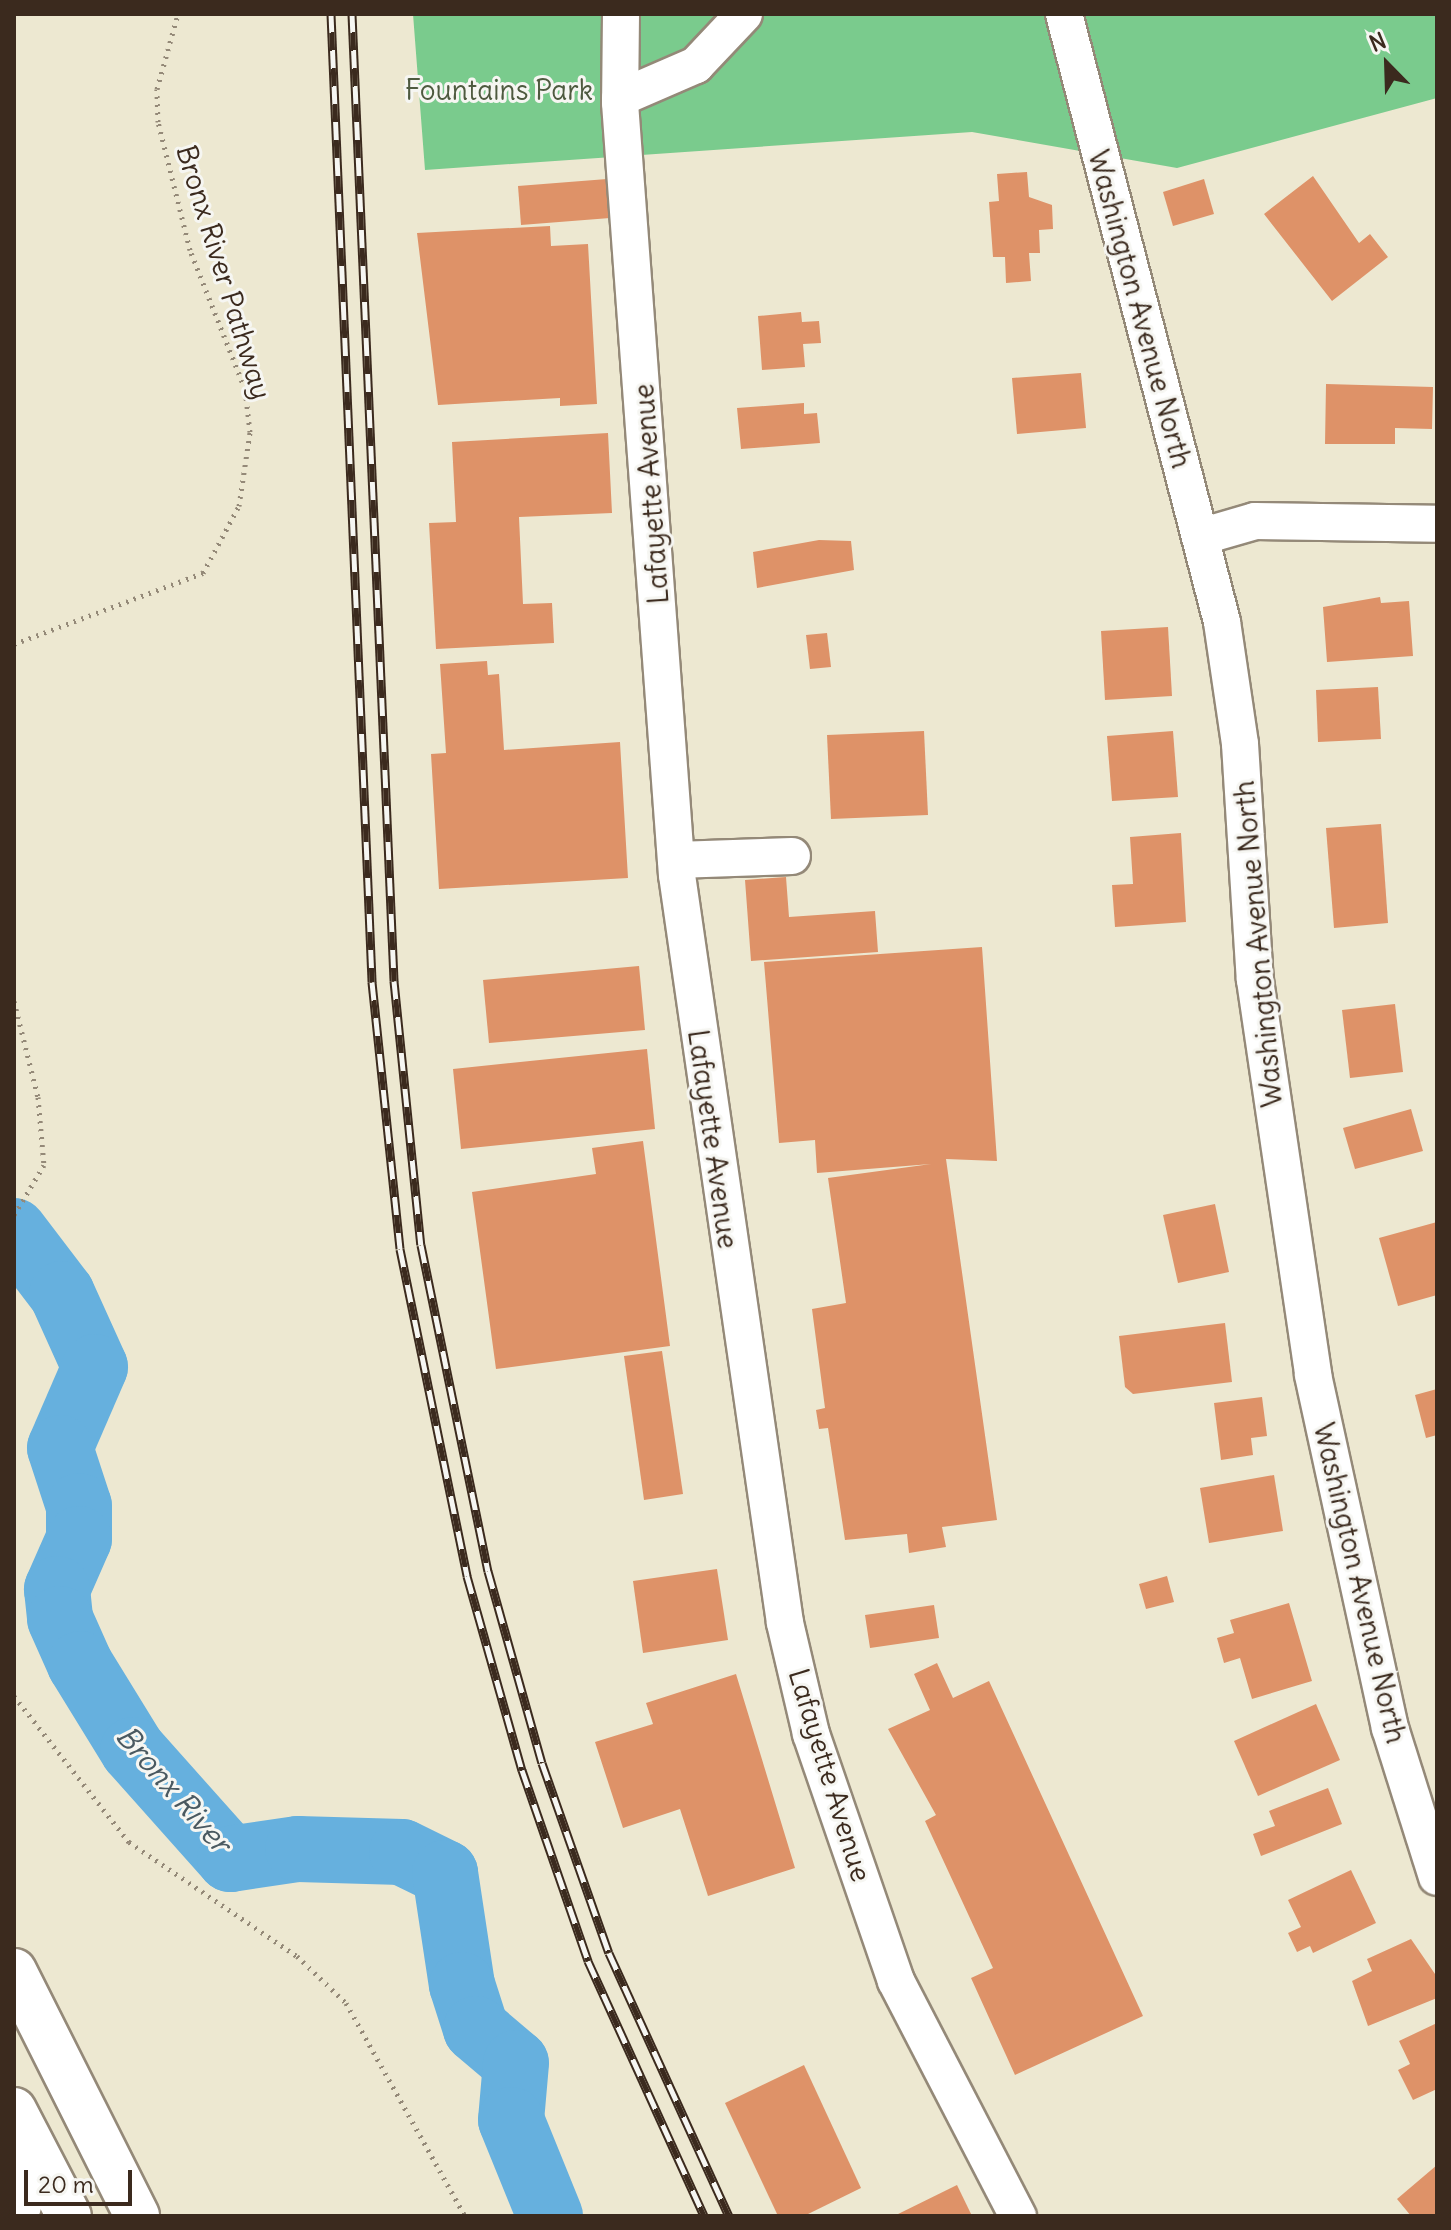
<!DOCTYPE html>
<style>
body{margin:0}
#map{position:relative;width:1451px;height:2230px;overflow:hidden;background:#ede8d1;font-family:Delius,sans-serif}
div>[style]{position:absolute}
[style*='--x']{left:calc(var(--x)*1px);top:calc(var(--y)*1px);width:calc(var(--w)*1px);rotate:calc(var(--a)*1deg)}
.green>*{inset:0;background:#7acb8d}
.river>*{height:66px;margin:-33px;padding:0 33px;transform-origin:33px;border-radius:33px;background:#66b0de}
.building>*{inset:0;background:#de9268}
.path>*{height:5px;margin-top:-2.5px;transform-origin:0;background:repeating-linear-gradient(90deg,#948978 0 2px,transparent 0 8px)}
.roads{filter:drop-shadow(2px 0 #948978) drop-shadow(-2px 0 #948978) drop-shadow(0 2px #948978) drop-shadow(0 -2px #948978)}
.minor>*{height:36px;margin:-18px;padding:0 18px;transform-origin:18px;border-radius:18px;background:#fff}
.highway>*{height:44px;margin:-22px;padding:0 22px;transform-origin:22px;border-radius:22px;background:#fff}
.rail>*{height:9px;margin-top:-4.5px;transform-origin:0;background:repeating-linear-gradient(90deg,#f6f6f2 0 18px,#3b2a1e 0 36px);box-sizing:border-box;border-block:2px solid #3b2a1e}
span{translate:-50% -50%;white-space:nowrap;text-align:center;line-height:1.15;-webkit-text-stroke:6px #f6f6f2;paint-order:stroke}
.park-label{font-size:28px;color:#4e5a3f}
.street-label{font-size:28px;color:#3b2a1e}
.water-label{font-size:30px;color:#4a5961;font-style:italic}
.frame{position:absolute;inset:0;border:16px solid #3b2a1e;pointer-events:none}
.north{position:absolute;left:1347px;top:24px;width:80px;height:80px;-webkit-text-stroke:6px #f6f6f2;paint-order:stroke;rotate:337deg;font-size:22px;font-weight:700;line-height:32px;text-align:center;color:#3b2a1e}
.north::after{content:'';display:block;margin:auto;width:28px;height:36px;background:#3b2a1e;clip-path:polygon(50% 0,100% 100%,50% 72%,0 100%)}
.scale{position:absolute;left:24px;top:2170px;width:108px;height:36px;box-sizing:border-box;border:4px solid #3b2a1e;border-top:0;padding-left:10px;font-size:24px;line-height:28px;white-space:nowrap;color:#3b2a1e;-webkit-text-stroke:6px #f6f6f2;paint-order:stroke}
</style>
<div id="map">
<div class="green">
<div style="clip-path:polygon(413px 14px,1437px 14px,1437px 98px,1177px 168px,972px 132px,425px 170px)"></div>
</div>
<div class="river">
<div style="--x:14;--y:1231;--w:79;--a:52.7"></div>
<div style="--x:62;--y:1294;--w:80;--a:65.7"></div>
<div style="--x:95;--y:1367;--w:88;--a:113.4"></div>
<div style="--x:60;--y:1448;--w:61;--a:71.9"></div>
<div style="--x:79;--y:1506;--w:33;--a:90"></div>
<div style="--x:79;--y:1539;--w:55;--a:113.7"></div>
<div style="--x:57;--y:1589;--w:30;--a:84"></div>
<div style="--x:60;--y:1619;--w:49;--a:66"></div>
<div style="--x:80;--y:1664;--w:101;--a:58.4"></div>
<div style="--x:133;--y:1750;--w:146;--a:48.3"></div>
<div style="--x:230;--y:1859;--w:69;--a:-8.4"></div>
<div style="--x:298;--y:1849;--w:104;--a:1.7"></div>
<div style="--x:402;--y:1852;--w:48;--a:26"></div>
<div style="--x:445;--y:1873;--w:113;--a:81.4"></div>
<div style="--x:462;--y:1985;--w:46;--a:72.3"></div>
<div style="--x:476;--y:2029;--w:52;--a:40.4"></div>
<div style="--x:516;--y:2063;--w:57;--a:95"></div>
<div style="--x:511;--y:2120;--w:104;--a:67.9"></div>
</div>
<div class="building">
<div style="clip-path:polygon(1027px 172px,1029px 197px,1052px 205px,1053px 229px,1039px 230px,1040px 253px,1029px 253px,1031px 281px,1006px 283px,1005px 257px,993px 257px,989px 202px,999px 201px,997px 174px)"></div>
<div style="clip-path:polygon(1313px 176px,1359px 243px,1370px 234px,1388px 257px,1332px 301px,1264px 214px)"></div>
<div style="clip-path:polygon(607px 179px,610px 218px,521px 225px,518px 186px)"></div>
<div style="clip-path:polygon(1204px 179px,1214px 214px,1173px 226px,1163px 192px)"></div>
<div style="clip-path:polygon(550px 226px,551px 246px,588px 244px,597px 404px,560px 406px,560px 398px,438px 405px,417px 233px)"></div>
<div style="clip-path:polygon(801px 312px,802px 322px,819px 321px,821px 343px,803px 344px,805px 367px,762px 370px,758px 316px)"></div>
<div style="clip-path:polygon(1081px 373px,1086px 428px,1017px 434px,1012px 378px)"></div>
<div style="clip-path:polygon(1326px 384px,1433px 387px,1432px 429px,1395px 428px,1395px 444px,1325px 444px)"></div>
<div style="clip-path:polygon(804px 403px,804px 414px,817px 413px,820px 443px,741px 449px,737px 408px)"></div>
<div style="clip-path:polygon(608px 433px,612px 513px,519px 517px,523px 604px,552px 603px,554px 643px,436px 649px,429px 523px,456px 522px,452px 442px)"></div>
<div style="clip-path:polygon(819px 540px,851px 541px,854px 570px,757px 588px,753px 552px)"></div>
<div style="clip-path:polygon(1380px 597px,1381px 603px,1409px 601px,1413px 656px,1327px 662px,1323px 607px)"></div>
<div style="clip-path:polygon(1168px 627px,1172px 696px,1105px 700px,1101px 631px)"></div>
<div style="clip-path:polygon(827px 633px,831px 667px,810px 669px,806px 635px)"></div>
<div style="clip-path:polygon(487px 661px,488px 675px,499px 674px,504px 750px,620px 742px,628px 878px,439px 889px,431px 754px,446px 753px,440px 664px)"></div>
<div style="clip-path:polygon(1378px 687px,1381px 739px,1318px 742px,1316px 690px)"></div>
<div style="clip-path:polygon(924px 731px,928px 815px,831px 819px,827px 735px)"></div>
<div style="clip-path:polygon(1173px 731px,1178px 797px,1112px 801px,1107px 736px)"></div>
<div style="clip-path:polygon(1381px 824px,1388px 923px,1334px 928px,1326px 828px)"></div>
<div style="clip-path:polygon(1181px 833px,1186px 922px,1115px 927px,1112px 885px,1133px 884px,1130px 837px)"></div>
<div style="clip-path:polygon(786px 877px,789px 917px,875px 911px,878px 952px,751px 961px,745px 880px)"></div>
<div style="clip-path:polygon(982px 947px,997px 1161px,946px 1159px,997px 1520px,942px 1527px,946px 1547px,909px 1553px,907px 1534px,845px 1540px,828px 1428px,819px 1429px,816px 1410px,825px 1408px,812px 1309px,846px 1303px,828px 1178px,931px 1164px,817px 1173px,815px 1140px,779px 1143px,764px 962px)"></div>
<div style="clip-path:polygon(639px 966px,645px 1030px,489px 1043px,483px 980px)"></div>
<div style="clip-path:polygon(1395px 1004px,1403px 1072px,1350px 1078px,1342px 1010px)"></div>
<div style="clip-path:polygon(647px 1049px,655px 1129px,461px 1149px,453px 1069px)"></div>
<div style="clip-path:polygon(1411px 1109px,1423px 1151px,1355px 1169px,1343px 1128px)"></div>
<div style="clip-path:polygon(643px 1141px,670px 1346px,496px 1369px,472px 1192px,596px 1174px,592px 1148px)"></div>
<div style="clip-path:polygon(1215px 1204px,1229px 1272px,1178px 1283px,1163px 1215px)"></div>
<div style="clip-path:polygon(1437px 1222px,1437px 1295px,1398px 1306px,1379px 1238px)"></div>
<div style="clip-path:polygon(1225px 1323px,1232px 1382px,1133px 1394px,1125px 1387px,1119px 1336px)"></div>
<div style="clip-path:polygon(662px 1351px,683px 1494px,644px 1500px,624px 1356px)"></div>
<div style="clip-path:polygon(1437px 1389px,1437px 1435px,1426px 1438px,1415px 1395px)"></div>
<div style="clip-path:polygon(1262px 1397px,1267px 1436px,1251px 1438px,1253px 1455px,1221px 1460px,1214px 1403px)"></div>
<div style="clip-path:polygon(1274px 1475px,1283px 1531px,1209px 1543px,1200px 1488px)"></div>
<div style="clip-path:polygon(717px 1569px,728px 1640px,643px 1653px,633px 1581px)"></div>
<div style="clip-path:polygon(1167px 1576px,1174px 1602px,1146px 1609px,1139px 1584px)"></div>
<div style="clip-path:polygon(1289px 1603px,1312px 1681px,1252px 1699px,1240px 1658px,1224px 1663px,1217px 1638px,1234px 1633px,1230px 1620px)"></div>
<div style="clip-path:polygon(934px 1605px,939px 1638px,870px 1648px,865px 1615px)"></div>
<div style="clip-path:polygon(937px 1663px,953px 1698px,989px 1681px,1143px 2016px,1015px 2075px,971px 1978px,993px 1968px,925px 1821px,936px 1815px,888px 1729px,930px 1710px,914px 1674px)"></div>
<div style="clip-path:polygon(736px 1674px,795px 1868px,708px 1896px,680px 1809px,623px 1828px,595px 1742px,653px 1724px,646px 1703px)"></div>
<div style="clip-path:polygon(1316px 1704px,1340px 1760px,1258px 1796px,1234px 1741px)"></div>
<div style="clip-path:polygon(1328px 1788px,1342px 1824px,1261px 1856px,1253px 1834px,1275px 1826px,1269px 1811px)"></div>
<div style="clip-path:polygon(1351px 1870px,1376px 1923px,1313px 1953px,1310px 1946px,1297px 1952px,1288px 1933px,1301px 1927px,1288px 1900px)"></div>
<div style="clip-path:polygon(1411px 1939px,1435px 1974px,1437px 1998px,1368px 2026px,1352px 1981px,1372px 1971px,1367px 1959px)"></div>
<div style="clip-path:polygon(1437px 2023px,1437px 2089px,1413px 2100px,1398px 2070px,1410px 2064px,1399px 2041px)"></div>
<div style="clip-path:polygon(804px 2065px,861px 2188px,804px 2216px,778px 2216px,725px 2103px)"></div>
<div style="clip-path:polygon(1437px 2165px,1437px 2216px,1411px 2216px,1397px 2199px)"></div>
<div style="clip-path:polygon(957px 2185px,972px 2216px,894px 2216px)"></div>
</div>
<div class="path">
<div style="--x:14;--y:644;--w:202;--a:-20.6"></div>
<div style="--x:203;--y:573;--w:76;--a:-61.8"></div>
<div style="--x:239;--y:506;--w:75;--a:-81.5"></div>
<div style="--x:250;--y:432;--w:43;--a:-96.6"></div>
<div style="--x:245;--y:389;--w:149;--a:-111.6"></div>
<div style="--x:190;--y:250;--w:132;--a:-104"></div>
<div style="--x:158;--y:122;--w:33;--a:-92"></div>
<div style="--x:157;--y:89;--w:78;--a:-74.4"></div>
<div style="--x:14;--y:1001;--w:99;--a:76"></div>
<div style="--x:38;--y:1097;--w:68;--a:85"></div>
<div style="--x:44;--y:1165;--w:58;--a:121"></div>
<div style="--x:14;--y:1696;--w:186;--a:51.8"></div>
<div style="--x:129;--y:1842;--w:203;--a:34.2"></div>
<div style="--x:297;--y:1956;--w:68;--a:43.8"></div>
<div style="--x:346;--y:2003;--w:244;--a:60.8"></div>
</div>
<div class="roads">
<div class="minor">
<div style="--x:621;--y:14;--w:89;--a:90.6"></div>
<div style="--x:620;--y:103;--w:774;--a:85.78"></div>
<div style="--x:677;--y:875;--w:756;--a:81.78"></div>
<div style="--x:785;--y:1623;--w:114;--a:76.8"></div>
<div style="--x:811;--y:1734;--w:261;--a:71"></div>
<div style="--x:896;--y:1981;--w:265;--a:62.6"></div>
<div style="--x:1064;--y:14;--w:628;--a:75.43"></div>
<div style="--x:1222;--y:622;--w:123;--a:81.6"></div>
<div style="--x:1240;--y:744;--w:236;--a:86.4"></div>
<div style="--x:1255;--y:980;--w:399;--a:81.6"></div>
<div style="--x:1313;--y:1375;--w:361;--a:77.7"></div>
<div style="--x:1390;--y:1728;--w:156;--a:72.5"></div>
<div style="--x:620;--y:98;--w:83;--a:-23.5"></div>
<div style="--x:696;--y:65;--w:70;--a:-46.7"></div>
<div style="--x:1200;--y:537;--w:57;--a:-16.2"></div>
<div style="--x:1255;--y:521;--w:182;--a:0.9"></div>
<div style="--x:676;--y:860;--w:116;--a:-2"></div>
</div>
<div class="highway">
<div style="--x:14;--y:1971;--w:274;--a:63.3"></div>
<div style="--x:14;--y:2110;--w:119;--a:62.6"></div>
<div style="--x:16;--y:2216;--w:40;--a:-74"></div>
<div style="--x:27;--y:2178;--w:41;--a:-95.6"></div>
</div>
</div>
<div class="rail">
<div style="--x:331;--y:14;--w:969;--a:87.57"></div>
<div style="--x:372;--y:982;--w:268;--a:84"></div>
<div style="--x:400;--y:1249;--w:334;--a:78.4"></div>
<div style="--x:467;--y:1576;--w:202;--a:74.2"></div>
<div style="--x:522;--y:1770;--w:202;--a:70.9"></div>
<div style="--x:588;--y:1961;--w:280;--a:65.5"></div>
<div style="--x:352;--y:14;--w:968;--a:87.51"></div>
<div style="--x:394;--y:981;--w:265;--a:84.2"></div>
<div style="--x:421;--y:1245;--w:333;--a:78.4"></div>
<div style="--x:488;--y:1571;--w:199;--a:74.3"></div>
<div style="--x:542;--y:1763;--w:201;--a:70.6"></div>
<div style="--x:609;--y:1953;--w:289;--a:65.5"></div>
</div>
<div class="park-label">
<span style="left:499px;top:90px">Fountains Park</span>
</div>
<div class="street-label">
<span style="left:224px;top:272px;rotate:73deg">Bronx River Pathway</span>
<span style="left:1140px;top:309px;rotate:75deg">Washington Avenue North</span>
<span style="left:651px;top:494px;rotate:-94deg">Lafayette Avenue</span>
<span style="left:1258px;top:944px;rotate:-95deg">Washington Avenue North</span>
<span style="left:713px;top:1139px;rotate:82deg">Lafayette Avenue</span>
<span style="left:1360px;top:1583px;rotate:77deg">Washington Avenue North</span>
<span style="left:830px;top:1775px;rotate:73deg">Lafayette Avenue</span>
</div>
<div class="water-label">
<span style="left:174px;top:1789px;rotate:49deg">Bronx River</span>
</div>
<div class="frame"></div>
<div class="north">N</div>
<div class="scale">20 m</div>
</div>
